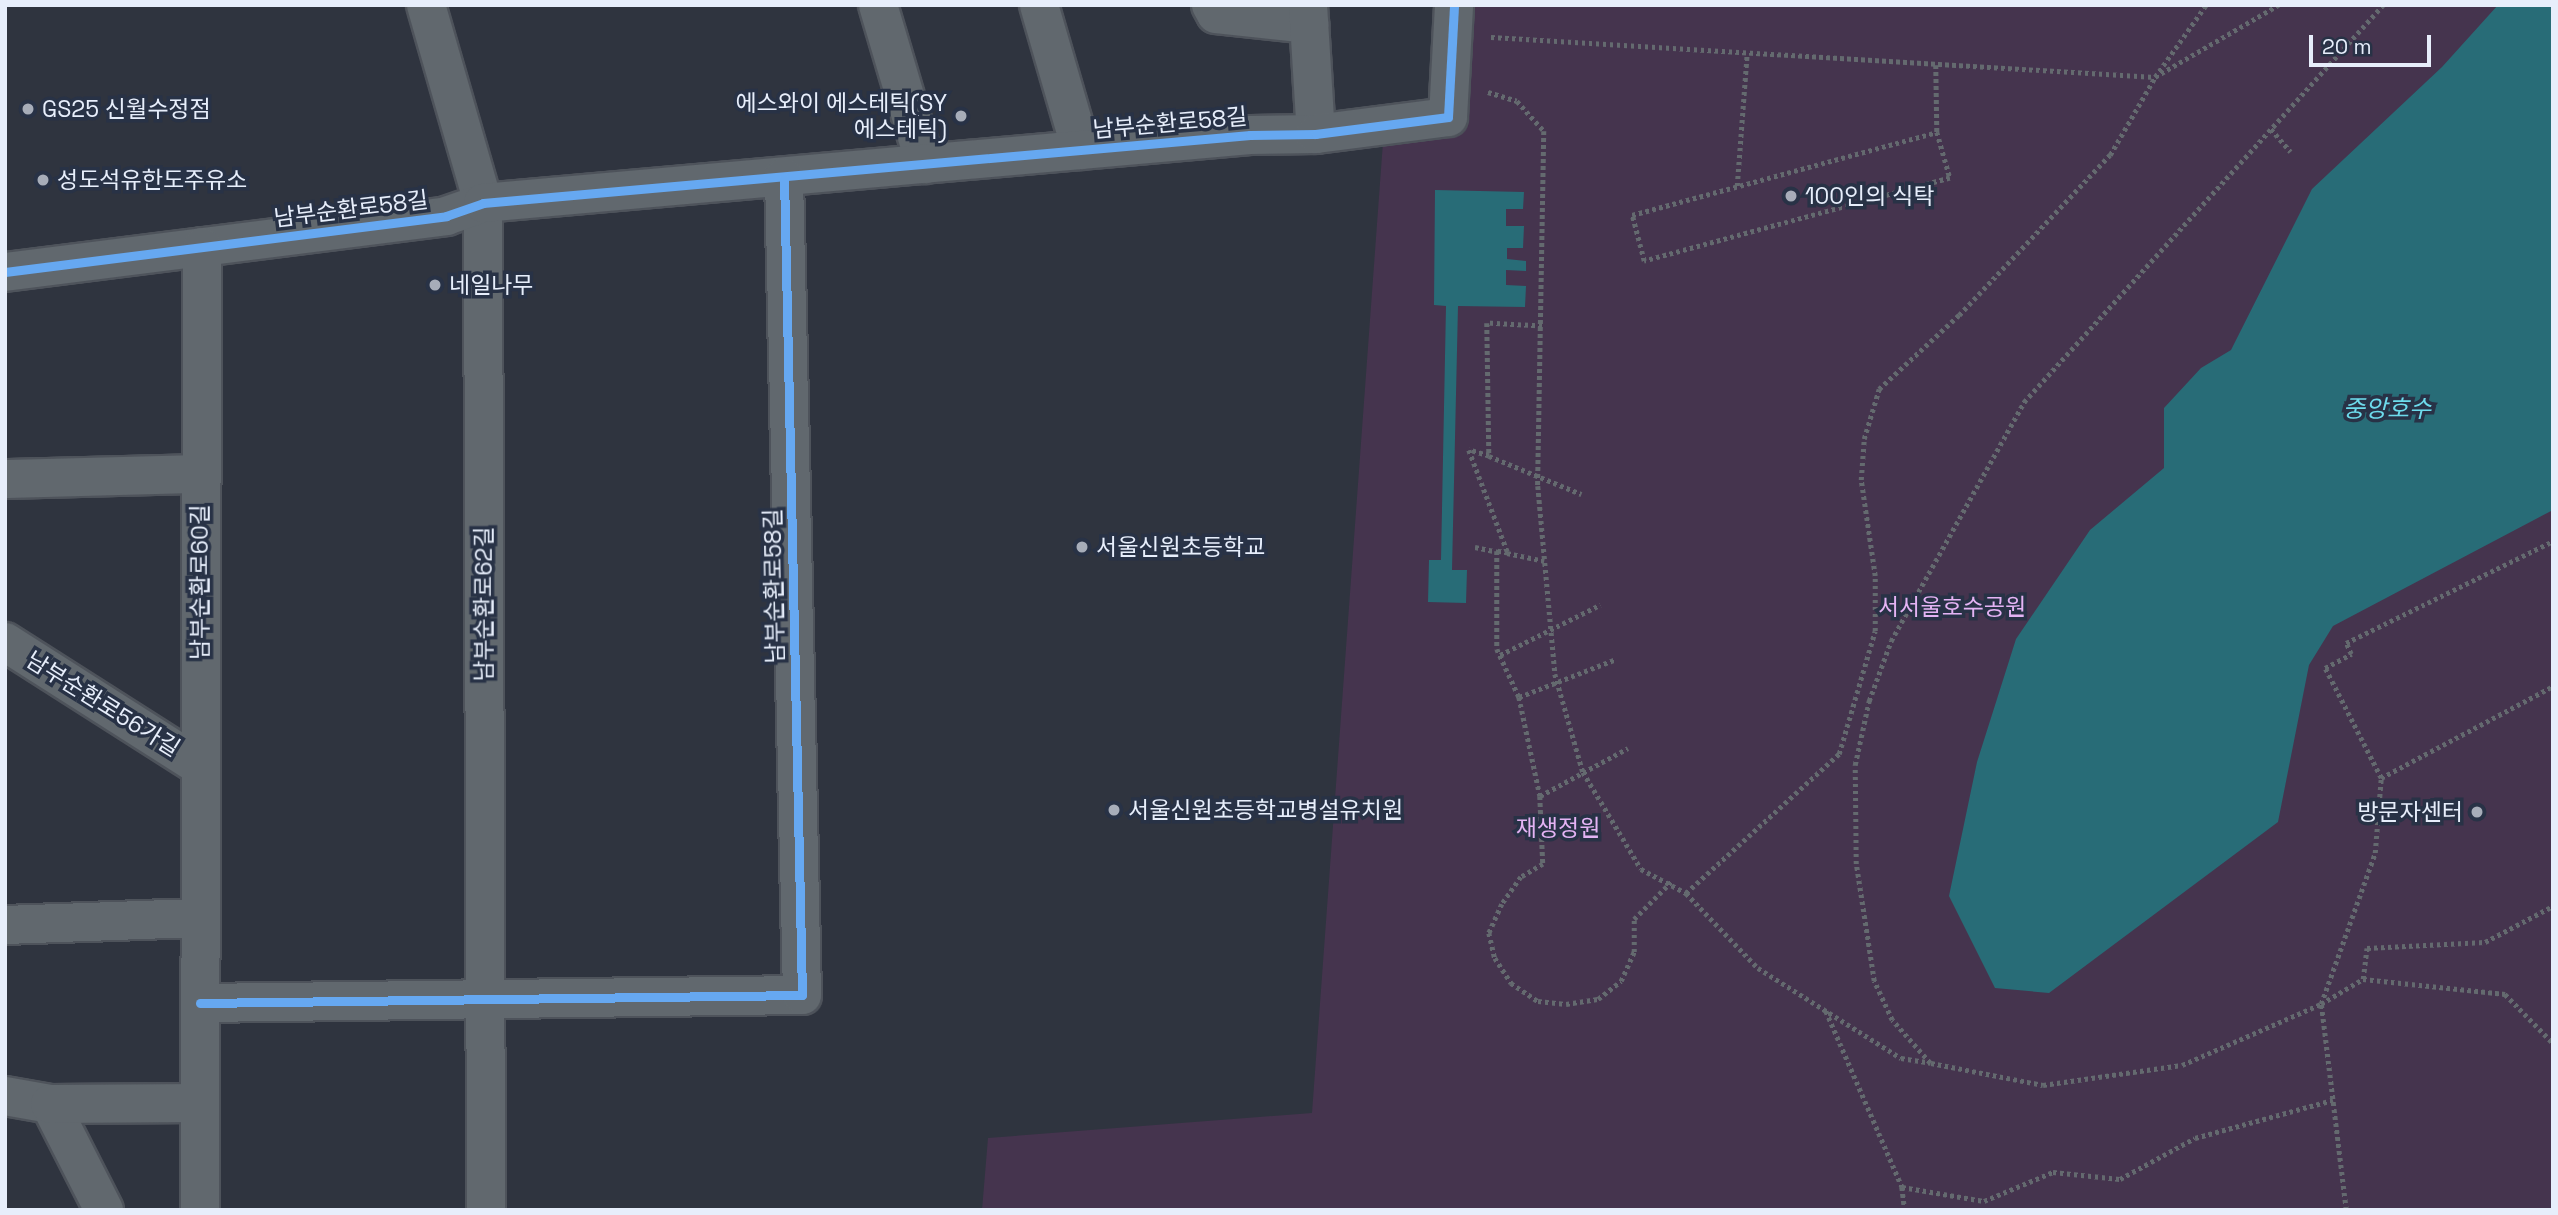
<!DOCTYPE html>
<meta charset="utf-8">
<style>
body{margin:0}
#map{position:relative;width:2558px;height:1215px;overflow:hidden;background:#2f343f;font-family:"Space Grotesk","Noto Sans KR",sans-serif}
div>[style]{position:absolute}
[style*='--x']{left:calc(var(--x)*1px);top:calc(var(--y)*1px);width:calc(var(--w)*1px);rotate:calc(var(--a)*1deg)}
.green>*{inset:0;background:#45344e}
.water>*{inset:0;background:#286c77}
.path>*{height:4.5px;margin-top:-2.25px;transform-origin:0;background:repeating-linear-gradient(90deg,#646a6f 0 3.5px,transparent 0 7px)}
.roads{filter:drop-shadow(2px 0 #4e535b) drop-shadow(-2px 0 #4e535b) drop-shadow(0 2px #4e535b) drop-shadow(0 -2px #4e535b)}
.minor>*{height:38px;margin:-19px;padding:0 19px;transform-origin:19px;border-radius:19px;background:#61686e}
.cycleway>*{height:9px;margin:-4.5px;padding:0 4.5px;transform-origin:4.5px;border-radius:4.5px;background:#66a8f1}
.dots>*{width:19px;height:19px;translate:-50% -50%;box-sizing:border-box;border:4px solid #283246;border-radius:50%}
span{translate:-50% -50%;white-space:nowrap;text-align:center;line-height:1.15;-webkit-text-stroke:7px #283246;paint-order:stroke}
.poi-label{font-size:23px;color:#e7eefb}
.right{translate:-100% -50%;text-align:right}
.left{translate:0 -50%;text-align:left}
.street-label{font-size:23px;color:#e7eefb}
.park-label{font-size:23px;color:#e4b3f4}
.water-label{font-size:24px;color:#6ddbec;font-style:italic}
.frame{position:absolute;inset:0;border:7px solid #e7eefb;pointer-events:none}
.scale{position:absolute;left:2309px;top:35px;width:122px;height:32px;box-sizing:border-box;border:4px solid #e7eefb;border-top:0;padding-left:9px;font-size:21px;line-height:24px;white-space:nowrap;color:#e7eefb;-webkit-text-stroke:5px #283246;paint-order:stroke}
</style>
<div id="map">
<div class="green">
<div style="clip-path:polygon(1458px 5px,2553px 5px,2553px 1210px,982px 1210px,988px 1138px,1312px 1113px,1383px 142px,1439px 137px)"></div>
</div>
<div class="water">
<div style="clip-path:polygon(2498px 5px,2553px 5px,2553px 510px,2333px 626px,2309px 665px,2278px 822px,2049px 993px,1995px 988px,1949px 896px,1977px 762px,2016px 639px,2090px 530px,2164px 468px,2164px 408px,2201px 368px,2231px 350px,2312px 189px,2442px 67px)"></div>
<div style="clip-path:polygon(1435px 190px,1524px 192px,1523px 209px,1506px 209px,1506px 226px,1524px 226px,1523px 248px,1507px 248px,1507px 259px,1526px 261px,1526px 271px,1506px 270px,1506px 285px,1526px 286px,1525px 307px,1458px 306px,1452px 570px,1467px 570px,1466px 603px,1428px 602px,1429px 560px,1441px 560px,1446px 306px,1434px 305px)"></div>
</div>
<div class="path">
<div style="--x:1491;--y:37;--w:665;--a:3.45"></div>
<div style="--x:2155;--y:77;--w:143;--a:-30.3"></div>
<div style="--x:1936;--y:65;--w:67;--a:89.1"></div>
<div style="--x:1488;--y:92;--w:30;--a:17"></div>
<div style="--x:1517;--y:101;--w:40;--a:48"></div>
<div style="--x:1544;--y:131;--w:355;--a:91"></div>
<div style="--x:1538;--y:486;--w:189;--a:84.8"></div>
<div style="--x:1555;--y:674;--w:102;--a:74.1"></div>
<div style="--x:1583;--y:772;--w:113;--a:59.1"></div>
<div style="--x:1641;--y:869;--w:51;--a:28.1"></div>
<div style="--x:1686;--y:893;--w:104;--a:46.2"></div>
<div style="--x:1758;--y:968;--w:169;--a:32.2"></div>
<div style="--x:1901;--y:1058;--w:30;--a:9"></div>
<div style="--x:1931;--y:1063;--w:114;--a:11.1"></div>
<div style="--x:2043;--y:1085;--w:140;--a:-8.2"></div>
<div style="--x:2182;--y:1065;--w:152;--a:-23.7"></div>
<div style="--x:2321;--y:1004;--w:49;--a:-30.8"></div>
<div style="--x:2363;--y:979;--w:143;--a:6"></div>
<div style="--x:2505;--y:994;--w:69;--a:45.6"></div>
<div style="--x:2271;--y:129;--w:30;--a:49"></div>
<div style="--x:1937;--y:132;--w:48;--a:74.2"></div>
<div style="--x:1950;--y:178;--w:317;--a:164.8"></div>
<div style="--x:1644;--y:261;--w:48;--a:-104.6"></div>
<div style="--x:1632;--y:215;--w:316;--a:-15.2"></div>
<div style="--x:1737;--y:186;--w:132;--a:-85.7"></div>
<div style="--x:1542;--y:326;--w:55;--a:-176.9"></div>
<div style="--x:1487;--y:323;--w:133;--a:89.1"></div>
<div style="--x:1489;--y:456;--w:21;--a:-163"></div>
<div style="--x:1469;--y:450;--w:110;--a:69.3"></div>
<div style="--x:1508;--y:553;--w:11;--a:-170"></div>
<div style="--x:1497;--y:551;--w:98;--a:90"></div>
<div style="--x:1497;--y:649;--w:53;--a:65.4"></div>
<div style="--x:1519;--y:697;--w:101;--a:78"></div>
<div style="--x:1540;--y:796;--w:68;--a:87.5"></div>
<div style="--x:1543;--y:864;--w:26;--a:149"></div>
<div style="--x:1521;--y:877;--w:33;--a:125"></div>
<div style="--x:1502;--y:904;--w:32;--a:114"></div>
<div style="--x:1489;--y:933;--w:26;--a:77"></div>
<div style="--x:1495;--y:958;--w:30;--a:57"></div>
<div style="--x:1511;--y:983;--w:32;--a:34"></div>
<div style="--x:1538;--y:1001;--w:28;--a:6"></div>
<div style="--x:1566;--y:1004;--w:32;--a:-9"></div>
<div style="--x:1598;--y:999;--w:29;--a:-38"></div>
<div style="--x:1621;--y:981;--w:32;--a:-66"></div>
<div style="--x:1634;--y:952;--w:33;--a:-90"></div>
<div style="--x:1634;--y:919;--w:54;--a:-45"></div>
<div style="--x:1489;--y:456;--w:100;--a:22.4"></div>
<div style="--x:1475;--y:547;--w:24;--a:12"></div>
<div style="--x:1507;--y:553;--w:38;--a:12"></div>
<div style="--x:1500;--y:655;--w:112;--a:-26.6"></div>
<div style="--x:1519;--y:697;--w:102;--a:-21.3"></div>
<div style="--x:2381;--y:778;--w:123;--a:-117"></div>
<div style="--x:2325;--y:668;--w:30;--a:-28"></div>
<div style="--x:2351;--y:654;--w:12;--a:-114"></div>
<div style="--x:2346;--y:643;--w:231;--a:-26.2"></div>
<div style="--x:1540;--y:796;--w:100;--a:-28.6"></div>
<div style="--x:1686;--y:893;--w:207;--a:-42.3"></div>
<div style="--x:1839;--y:754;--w:128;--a:-73.7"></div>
<div style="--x:1875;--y:631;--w:55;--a:-90"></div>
<div style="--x:1875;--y:576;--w:97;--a:-98.3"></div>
<div style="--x:1861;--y:480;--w:41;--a:-85.8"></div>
<div style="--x:1864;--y:439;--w:52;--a:-73.3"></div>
<div style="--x:1879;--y:389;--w:109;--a:-42.8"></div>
<div style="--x:1959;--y:315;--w:220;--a:-46.7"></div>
<div style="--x:2110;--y:155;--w:90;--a:-60"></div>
<div style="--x:2155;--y:77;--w:88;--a:-54.7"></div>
<div style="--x:2363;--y:979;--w:31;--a:-83"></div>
<div style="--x:2367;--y:948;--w:118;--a:-2.9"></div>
<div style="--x:2485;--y:942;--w:77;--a:-27.9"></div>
<div style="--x:1826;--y:1011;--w:192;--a:66.6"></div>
<div style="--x:1902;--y:1187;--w:23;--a:83"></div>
<div style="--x:1930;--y:1063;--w:57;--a:-131.5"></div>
<div style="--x:1892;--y:1020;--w:43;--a:-114.8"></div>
<div style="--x:1874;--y:981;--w:118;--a:-98.7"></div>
<div style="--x:1856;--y:864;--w:99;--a:-90.6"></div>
<div style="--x:1855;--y:765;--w:66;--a:-77.7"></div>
<div style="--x:1869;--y:701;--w:64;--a:-69.9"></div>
<div style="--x:1891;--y:641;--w:274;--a:-60.9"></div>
<div style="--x:2024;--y:402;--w:535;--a:-47.88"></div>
<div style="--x:1902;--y:1187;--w:83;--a:9.7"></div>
<div style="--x:1984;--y:1201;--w:75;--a:-22.8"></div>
<div style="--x:2053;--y:1172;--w:67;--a:6"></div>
<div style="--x:2120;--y:1179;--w:85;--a:-28.7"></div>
<div style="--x:2195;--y:1138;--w:143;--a:-15.4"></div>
<div style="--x:2346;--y:1210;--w:208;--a:-96.9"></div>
<div style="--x:2321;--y:1004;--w:160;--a:-70.3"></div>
<div style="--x:2375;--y:853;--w:75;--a:-85.4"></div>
<div style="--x:2381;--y:778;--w:195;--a:-28.1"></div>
</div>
<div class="roads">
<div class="minor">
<div style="--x:426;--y:5;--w:206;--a:73.9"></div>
<div style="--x:483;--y:203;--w:1007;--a:89.83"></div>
<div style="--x:878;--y:5;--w:166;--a:73.5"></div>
<div style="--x:1039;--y:5;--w:151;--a:73.8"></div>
<div style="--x:1211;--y:5;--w:10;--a:61"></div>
<div style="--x:1216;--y:14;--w:94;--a:6.1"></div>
<div style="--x:1308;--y:5;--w:129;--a:86.5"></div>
<div style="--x:5;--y:272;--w:445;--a:-7.2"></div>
<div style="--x:446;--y:216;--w:39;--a:-19"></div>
<div style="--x:483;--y:203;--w:770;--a:-5.07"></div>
<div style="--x:1250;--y:135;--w:66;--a:-0.9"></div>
<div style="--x:1316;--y:134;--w:133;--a:-7.3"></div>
<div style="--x:1448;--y:117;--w:112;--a:-86.9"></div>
<div style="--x:5;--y:479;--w:196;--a:-1.5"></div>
<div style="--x:5;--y:642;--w:231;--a:32.5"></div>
<div style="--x:5;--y:925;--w:195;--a:-2.1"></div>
<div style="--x:200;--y:1003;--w:602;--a:-0.76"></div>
<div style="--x:802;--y:995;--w:818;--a:-91.26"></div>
<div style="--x:5;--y:1096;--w:46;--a:10.1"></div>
<div style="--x:50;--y:1104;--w:119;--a:63"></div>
<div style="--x:50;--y:1104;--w:150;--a:-0.4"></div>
<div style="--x:200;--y:1210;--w:963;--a:-89.88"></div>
</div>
</div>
<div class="cycleway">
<div style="--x:5;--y:272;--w:445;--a:-7.2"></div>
<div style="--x:446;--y:216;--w:39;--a:-19"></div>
<div style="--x:483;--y:203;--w:770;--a:-5.07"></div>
<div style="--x:1250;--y:135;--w:66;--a:-0.9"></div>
<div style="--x:1316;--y:134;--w:133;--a:-7.3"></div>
<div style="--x:1448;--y:117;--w:112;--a:-86.9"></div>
<div style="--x:200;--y:1003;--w:602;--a:-0.76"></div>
<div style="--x:802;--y:995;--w:818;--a:-91.26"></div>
</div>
<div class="dots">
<div style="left:28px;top:109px;background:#a7adb9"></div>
<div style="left:961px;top:116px;background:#a7adb9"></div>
<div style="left:43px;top:180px;background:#a7adb9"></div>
<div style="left:1791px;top:196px;background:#a7adb9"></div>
<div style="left:435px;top:285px;background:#a7adb9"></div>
<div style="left:1082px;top:547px;background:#a7adb9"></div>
<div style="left:1114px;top:810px;background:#a7adb9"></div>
<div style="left:2477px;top:812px;background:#a7adb9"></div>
</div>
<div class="poi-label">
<span class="right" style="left:947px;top:116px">에스와이 에스테틱(SY<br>에스테틱)</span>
<span class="left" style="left:42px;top:109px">GS25 신월수정점</span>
<span class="left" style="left:57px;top:180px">성도석유한도주유소</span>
<span class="left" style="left:1805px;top:196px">100인의 식탁</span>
<span class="left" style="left:449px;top:285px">네일나무</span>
<span class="left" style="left:1096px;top:547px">서울신원초등학교</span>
<span class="left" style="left:1128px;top:810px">서울신원초등학교병설유치원</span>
<span class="right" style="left:2463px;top:812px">방문자센터</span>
</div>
<div class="street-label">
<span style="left:1170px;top:123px;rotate:-5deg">남부순환로58길</span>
<span style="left:351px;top:209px;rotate:-7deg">남부순환로58길</span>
<span style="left:200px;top:582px;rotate:-90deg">남부순환로60길</span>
<span style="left:774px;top:586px;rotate:-91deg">남부순환로58길</span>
<span style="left:484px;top:604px;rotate:-90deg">남부순환로62길</span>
<span style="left:103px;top:704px;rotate:32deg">남부순환로56가길</span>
</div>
<div class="park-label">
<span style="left:1952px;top:607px">서서울호수공원</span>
<span style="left:1558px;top:828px">재생정원</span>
</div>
<div class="water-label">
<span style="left:2387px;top:409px">중앙호수</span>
</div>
<div class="frame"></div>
<div class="scale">20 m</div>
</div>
